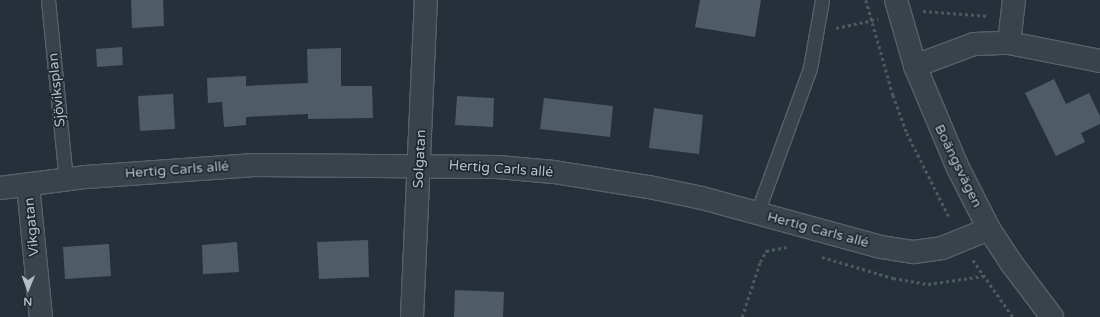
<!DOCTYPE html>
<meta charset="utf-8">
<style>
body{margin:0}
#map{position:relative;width:1100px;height:317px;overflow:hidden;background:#26303a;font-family:"Varela Round",sans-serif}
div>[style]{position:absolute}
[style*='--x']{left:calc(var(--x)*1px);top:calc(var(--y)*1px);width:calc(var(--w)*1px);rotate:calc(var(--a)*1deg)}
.building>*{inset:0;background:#4f5b65}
.path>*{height:2.5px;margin-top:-1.25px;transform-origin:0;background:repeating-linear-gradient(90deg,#4a5b5c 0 3px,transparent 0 6px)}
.roads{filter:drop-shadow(1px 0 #586068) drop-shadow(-1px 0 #586068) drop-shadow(0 1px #586068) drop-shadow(0 -1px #586068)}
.service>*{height:13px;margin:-6.5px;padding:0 6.5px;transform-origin:6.5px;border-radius:6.5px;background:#3a424a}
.minor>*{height:22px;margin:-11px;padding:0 11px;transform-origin:11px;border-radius:11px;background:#3a424a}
.tertiary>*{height:22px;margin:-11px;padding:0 11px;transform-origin:11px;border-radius:11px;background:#3a424a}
span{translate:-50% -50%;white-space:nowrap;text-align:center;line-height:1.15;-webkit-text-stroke:3.5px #1f272f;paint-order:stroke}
.street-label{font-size:14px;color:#b5bdc6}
.north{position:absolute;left:8px;top:269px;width:40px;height:40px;-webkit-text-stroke:3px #1f272f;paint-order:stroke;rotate:181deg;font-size:11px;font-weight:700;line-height:16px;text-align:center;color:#b5bdc6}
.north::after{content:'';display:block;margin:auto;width:14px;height:18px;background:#b5bdc6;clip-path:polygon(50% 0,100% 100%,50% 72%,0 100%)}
</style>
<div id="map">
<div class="building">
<div style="clip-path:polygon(131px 0,163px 0,164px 26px,132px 28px)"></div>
<div style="clip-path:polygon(700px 0,761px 0,755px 37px,695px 27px)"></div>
<div style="clip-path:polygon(122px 47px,123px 65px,97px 67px,96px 49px)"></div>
<div style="clip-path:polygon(341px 48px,341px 86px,372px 86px,373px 118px,308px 119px,308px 114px,246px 117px,246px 125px,224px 127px,222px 102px,208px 103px,207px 78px,246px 76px,246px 86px,308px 83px,307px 49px)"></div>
<div style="clip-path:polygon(1054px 79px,1066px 104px,1089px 93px,1100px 116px,1100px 124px,1081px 133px,1085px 142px,1056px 156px,1025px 93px)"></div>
<div style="clip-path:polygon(173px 94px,175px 129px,140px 131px,138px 96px)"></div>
<div style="clip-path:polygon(457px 96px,494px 98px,493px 127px,455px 125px)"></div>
<div style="clip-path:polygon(544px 98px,613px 106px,610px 137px,540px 129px)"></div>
<div style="clip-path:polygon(654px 108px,703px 115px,699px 154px,649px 148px)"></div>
<div style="clip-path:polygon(368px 240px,369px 277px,319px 279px,317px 242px)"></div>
<div style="clip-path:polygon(237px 242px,239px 272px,203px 274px,202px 245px)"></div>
<div style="clip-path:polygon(109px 244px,111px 276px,65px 279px,63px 247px)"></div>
<div style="clip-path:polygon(455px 290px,504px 292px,503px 317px,454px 317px)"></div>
</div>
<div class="path">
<div style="--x:866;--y:0;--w:99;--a:74.1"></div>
<div style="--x:893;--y:95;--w:40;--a:69.8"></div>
<div style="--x:907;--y:133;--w:96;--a:63.4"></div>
<div style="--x:923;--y:11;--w:66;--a:4.3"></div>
<div style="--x:836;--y:28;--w:43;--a:-12.1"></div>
<div style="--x:822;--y:257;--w:74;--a:16.5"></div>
<div style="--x:893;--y:278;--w:36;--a:10"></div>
<div style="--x:928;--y:284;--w:56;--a:-8.3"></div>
<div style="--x:973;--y:260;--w:70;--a:54.9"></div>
<div style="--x:742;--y:317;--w:58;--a:-71.9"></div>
<div style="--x:760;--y:262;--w:13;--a:-61"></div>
<div style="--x:766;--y:251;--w:21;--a:-11"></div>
</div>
<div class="roads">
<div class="service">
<div style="--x:48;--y:0;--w:180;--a:84.3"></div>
<div style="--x:757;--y:213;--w:154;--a:-69.9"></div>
<div style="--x:810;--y:68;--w:69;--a:-80"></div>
</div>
<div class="minor">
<div style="--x:1009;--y:43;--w:43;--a:-83.4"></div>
<div style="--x:915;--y:66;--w:63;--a:-20.4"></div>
<div style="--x:974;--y:44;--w:35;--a:-2"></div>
<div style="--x:1009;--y:43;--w:93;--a:11.2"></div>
<div style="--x:28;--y:185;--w:133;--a:84.4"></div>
<div style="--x:412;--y:317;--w:317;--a:-87.5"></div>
</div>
<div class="tertiary">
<div style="--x:896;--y:0;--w:69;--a:73.9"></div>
<div style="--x:915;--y:66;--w:108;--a:67.2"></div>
<div style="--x:957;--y:166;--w:71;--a:63.1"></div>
<div style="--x:989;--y:229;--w:42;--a:56.7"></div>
<div style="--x:1012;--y:264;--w:66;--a:53"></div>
<div style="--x:0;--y:188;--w:87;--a:-7.3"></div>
<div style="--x:86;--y:177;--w:169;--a:-4.1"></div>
<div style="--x:255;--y:165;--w:242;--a:0.5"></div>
<div style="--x:497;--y:167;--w:57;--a:5"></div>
<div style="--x:554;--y:172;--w:96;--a:9"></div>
<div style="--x:649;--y:187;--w:54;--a:11.7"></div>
<div style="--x:702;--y:198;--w:186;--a:15.3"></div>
<div style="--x:881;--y:247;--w:33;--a:9"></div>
<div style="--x:914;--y:252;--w:28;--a:-8"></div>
<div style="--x:942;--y:248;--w:51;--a:-22"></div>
</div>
</div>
<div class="street-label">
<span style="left:57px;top:90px;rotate:-96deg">Sjöviksplan</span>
<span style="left:420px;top:159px;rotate:-87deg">Solgatan</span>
<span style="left:958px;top:166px;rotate:64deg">Boängsvägen</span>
<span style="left:501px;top:169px;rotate:4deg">Hertig Carls allé</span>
<span style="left:177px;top:170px;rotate:-4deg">Hertig Carls allé</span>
<span style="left:32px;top:227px;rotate:-95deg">Vikgatan</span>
<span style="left:818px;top:230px;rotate:15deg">Hertig Carls allé</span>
</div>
<div class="north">N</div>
</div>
